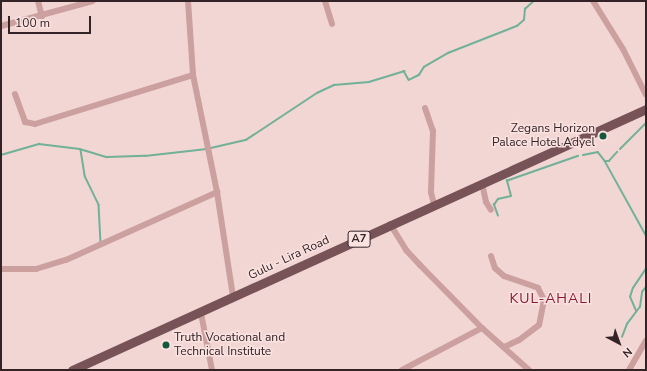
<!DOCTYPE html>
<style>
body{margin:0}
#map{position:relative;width:647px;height:371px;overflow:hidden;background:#f2d6d4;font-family:"Nunito Sans",sans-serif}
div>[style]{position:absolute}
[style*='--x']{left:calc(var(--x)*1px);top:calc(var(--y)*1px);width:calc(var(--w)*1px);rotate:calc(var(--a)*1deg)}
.stream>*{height:1.5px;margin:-0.75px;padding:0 0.75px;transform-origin:0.75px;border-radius:0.75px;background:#71b197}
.minor>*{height:6px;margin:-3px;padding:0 3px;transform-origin:3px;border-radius:3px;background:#cba09f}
.primary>*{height:9px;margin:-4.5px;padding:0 4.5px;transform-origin:4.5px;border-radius:4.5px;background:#775357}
.dots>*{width:11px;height:11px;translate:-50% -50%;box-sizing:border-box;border:2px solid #fae2e0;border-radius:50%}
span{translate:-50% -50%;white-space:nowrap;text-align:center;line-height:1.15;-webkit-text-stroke:3px #fae2e0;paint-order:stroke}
.shield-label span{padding:1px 3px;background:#fae2e0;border:1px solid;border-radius:3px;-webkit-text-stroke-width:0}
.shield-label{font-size:11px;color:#332326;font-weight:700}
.poi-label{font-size:12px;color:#332326}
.right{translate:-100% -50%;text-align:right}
.left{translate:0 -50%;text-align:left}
.street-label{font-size:12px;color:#332326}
.quarter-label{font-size:14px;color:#88172f;letter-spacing:1px}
.frame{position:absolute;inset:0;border:2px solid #332326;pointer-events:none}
.north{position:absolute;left:599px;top:323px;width:40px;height:40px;-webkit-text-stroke:3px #fae2e0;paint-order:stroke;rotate:139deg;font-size:11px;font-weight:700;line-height:16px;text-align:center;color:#332326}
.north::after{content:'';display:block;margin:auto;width:14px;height:18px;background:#332326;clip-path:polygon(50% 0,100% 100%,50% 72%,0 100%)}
.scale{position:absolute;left:8px;top:16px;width:83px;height:18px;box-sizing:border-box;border:2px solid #332326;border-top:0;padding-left:5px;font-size:12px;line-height:14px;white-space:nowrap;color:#332326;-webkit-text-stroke:3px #fae2e0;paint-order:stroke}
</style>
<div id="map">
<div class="stream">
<div style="--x:211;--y:148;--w:36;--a:-13"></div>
<div style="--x:246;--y:140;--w:85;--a:-33.5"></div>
<div style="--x:317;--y:93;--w:19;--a:-25"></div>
<div style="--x:334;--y:85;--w:35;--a:-5"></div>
<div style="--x:369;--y:82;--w:37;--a:-17"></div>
<div style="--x:404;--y:71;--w:10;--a:61"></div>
<div style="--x:409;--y:80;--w:11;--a:-27"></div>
<div style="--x:419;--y:75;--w:9;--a:-58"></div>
<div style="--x:424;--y:67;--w:28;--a:-30"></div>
<div style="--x:448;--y:53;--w:74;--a:-21.4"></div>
<div style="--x:517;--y:26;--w:9;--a:-41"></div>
<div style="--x:524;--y:20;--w:11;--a:-85"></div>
<div style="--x:525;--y:9;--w:12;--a:-42"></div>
<div style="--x:620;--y:149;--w:37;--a:-45"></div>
<div style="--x:81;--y:150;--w:26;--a:81"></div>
<div style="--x:85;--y:176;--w:32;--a:64"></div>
<div style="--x:99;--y:205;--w:36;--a:87"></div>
<div style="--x:1;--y:155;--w:40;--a:-16"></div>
<div style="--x:39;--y:144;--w:41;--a:7"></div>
<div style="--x:80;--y:149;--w:28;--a:17"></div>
<div style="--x:107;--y:157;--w:38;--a:-2"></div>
<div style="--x:145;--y:156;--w:62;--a:-6.4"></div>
<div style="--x:583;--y:155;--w:15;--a:-11"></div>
<div style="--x:598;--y:152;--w:11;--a:52"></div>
<div style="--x:605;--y:161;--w:4;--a:0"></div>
<div style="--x:609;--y:161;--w:12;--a:-48"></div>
<div style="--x:605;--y:161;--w:85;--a:61"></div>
<div style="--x:498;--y:216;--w:12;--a:-110"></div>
<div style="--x:494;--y:205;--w:7;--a:-56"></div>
<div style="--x:498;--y:199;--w:13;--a:-13"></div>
<div style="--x:511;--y:196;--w:16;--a:-105"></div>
<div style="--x:507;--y:181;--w:2;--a:-27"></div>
<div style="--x:509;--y:180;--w:73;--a:-19.2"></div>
<div style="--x:1;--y:225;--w:2;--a:90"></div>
<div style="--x:636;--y:311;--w:15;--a:-113"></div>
<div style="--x:630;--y:297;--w:9;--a:-72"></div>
<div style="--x:633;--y:288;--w:23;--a:-56"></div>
<div style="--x:622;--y:337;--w:14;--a:-69"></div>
<div style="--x:627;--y:324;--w:21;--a:-53"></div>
<div style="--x:640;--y:307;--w:15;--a:-82"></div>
<div style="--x:642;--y:292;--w:6;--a:-51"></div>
</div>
<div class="minor">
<div style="--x:38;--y:1;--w:16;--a:76"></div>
<div style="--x:188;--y:1;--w:74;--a:86.1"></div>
<div style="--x:193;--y:75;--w:119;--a:78.4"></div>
<div style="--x:217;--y:192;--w:106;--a:81.3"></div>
<div style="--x:325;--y:1;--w:24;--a:73"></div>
<div style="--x:593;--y:1;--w:57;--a:58"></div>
<div style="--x:623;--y:49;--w:51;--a:63.4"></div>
<div style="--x:1;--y:26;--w:95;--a:-15.2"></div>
<div style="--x:15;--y:94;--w:30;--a:70"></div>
<div style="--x:25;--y:122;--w:10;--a:11"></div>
<div style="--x:35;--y:124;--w:165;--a:-17.2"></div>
<div style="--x:425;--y:108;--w:24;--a:71"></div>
<div style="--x:433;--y:131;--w:61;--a:91.9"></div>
<div style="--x:431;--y:192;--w:13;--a:77"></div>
<div style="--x:482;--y:183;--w:19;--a:78"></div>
<div style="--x:486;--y:202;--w:9;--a:58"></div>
<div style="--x:390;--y:224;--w:31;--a:58"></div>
<div style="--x:406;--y:250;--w:21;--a:47"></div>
<div style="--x:420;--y:265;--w:88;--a:45.5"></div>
<div style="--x:482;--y:328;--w:63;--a:41.8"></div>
<div style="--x:491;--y:256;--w:13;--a:72"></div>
<div style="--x:495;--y:268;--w:12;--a:42"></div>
<div style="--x:504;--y:276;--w:36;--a:19"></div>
<div style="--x:538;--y:288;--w:13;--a:63"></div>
<div style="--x:544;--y:300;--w:25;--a:101"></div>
<div style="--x:539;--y:325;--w:25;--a:143"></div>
<div style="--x:519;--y:340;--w:17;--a:155"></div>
<div style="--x:1;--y:269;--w:35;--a:0"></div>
<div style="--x:36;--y:269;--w:31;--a:-17"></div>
<div style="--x:66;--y:260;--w:166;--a:-24.2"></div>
<div style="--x:201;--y:313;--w:58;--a:79.1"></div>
<div style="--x:402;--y:370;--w:90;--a:-27.7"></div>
<div style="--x:629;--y:370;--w:34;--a:-60"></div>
</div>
<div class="primary">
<div style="--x:72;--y:370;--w:631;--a:-24.45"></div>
</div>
<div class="dots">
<div style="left:603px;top:136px;background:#16583e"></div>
<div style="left:166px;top:345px;background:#16583e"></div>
</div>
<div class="shield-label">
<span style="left:359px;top:239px">A7</span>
</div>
<div class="poi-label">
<span class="right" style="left:595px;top:136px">Zegans Horizon<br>Palace Hotel Adyel</span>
<span class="left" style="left:174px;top:345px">Truth Vocational and<br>Technical Institute</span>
</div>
<div class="street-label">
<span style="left:289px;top:258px;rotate:-25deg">Gulu - Lira Road</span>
</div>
<div class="quarter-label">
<span style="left:551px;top:299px">KUL-AHALI</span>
</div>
<div class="frame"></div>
<div class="north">N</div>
<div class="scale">100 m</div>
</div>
